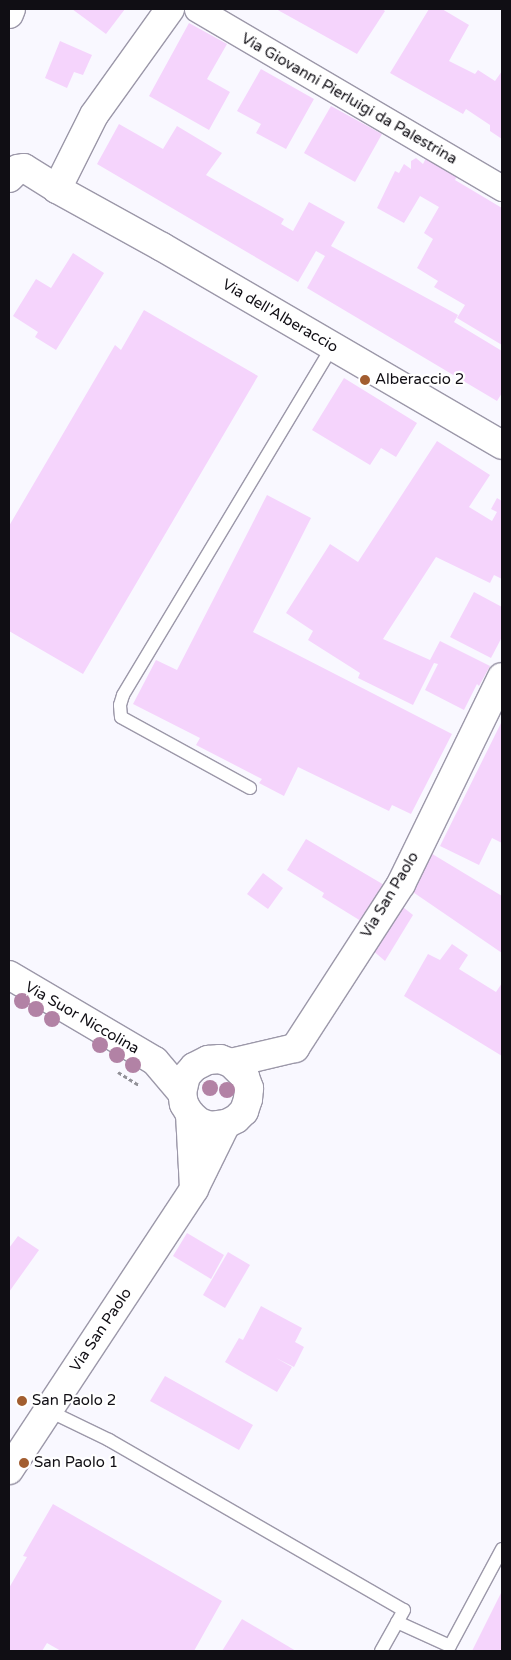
<!DOCTYPE html>
<style>
body{margin:0}
#map{position:relative;width:511px;height:1660px;overflow:hidden;background:#f9f8ff;font-family:"Varela Round",sans-serif}
div>[style]{position:absolute}
[style*='--x']{left:calc(var(--x)*1px);top:calc(var(--y)*1px);width:calc(var(--w)*1px);rotate:calc(var(--a)*1deg)}
.building>*{inset:0;background:#f5d4fc}
.path>*{height:3px;margin-top:-1.5px;transform-origin:0;background:repeating-linear-gradient(90deg,#929198 0 4px,transparent 0 6.5px)}
.roads{filter:drop-shadow(1px 0 #9c98a9) drop-shadow(-1px 0 #9c98a9) drop-shadow(0 1px #9c98a9) drop-shadow(0 -1px #9c98a9)}
.lane>*{height:12px;margin:-6px;padding:0 6px;transform-origin:6px;border-radius:6px;background:#fff}
.street>*{height:25px;margin:-12.5px;padding:0 12.5px;transform-origin:12.5px;border-radius:12.5px;background:#fff}
.secondary>*{height:28px;margin:-14px;padding:0 14px;transform-origin:14px;border-radius:14px;background:#fff}
.primary>*{height:28px;margin:-14px;padding:0 14px;transform-origin:14px;border-radius:14px;background:#fff}
.trees>*{width:16px;height:16px;margin:-8px;border-radius:50%;background:#b282a5}
.dots>*{width:14px;height:14px;translate:-50% -50%;box-sizing:border-box;border:2px solid #fff;border-radius:50%}
span{translate:-50% -50%;white-space:nowrap;text-align:center;line-height:1.15;-webkit-text-stroke:4.5px #fff;paint-order:stroke}
.street-label{font-size:15px;color:#100e14}
.poi-label{font-size:15px;color:#100e14}
.left{translate:0 -50%;text-align:left}
.frame{position:absolute;inset:0;border:10px solid #100e14;pointer-events:none}
</style>
<div id="map">
<div class="building">
<div style="clip-path:polygon(72px 9px,125px 9px,106px 34px)"></div>
<div style="clip-path:polygon(276px 9px,382px 9px,385px 11px,357px 54px)"></div>
<div style="clip-path:polygon(429px 9px,442px 9px,469px 25px,449px 61px,475px 74px,478px 70px,495px 81px,502px 71px,502px 139px,490px 131px,490px 125px,466px 109px,463px 114px,390px 73px)"></div>
<div style="clip-path:polygon(189px 23px,227px 44px,207px 79px,230px 92px,209px 130px,149px 96px)"></div>
<div style="clip-path:polygon(60px 41px,92px 55px,83px 75px,74px 72px,67px 88px,45px 78px)"></div>
<div style="clip-path:polygon(261px 69px,314px 99px,286px 149px,256px 133px,261px 124px,237px 111px)"></div>
<div style="clip-path:polygon(331px 106px,382px 134px,355px 182px,304px 153px)"></div>
<div style="clip-path:polygon(119px 124px,163px 149px,177px 126px,222px 153px,206px 175px,284px 219px,281px 224px,293px 231px,309px 202px,345px 222px,331px 246px,458px 315px,454px 322px,502px 351px,502px 393px,497px 401px,307px 288px,325px 256px,316px 251px,298px 282px,97px 164px)"></div>
<div style="clip-path:polygon(416px 158px,423px 164px,426px 158px,457px 176px,455px 180px,502px 208px,502px 345px,457px 318px,465px 305px,434px 287px,438px 281px,417px 268px,433px 239px,424px 233px,439px 207px,420px 196px,404px 223px,377px 208px,395px 171px,399px 173px,404px 164px,411px 169px,411px 161px)"></div>
<div style="clip-path:polygon(73px 253px,104px 273px,56px 350px,35px 337px,38px 332px,13px 316px,36px 279px,51px 288px)"></div>
<div style="clip-path:polygon(144px 310px,258px 376px,83px 674px,9px 631px,9px 526px,115px 345px,121px 350px)"></div>
<div style="clip-path:polygon(344px 378px,417px 423px,396px 457px,381px 448px,370px 465px,312px 430px)"></div>
<div style="clip-path:polygon(437px 441px,490px 475px,469px 507px,492px 521px,497px 512px,491px 509px,497px 498px,502px 501px,502px 579px,494px 575px,490px 583px,436px 557px,383px 639px,430px 660px,440px 641px,490px 666px,479px 686px,477px 684px,464px 710px,425px 690px,438px 664px,434px 663px,413px 705px,358px 678px,360px 673px,308px 640px,313px 631px,286px 613px,330px 544px,358px 562px)"></div>
<div style="clip-path:polygon(267px 495px,311px 518px,253px 632px,452px 734px,411px 814px,392px 805px,389px 811px,298px 767px,284px 796px,259px 783px,262px 779px,196px 745px,200px 738px,133px 704px,156px 660px,177px 670px)"></div>
<div style="clip-path:polygon(474px 592px,502px 607px,502px 637px,491px 658px,450px 637px)"></div>
<div style="clip-path:polygon(502px 721px,502px 843px,492px 838px,479px 865px,440px 846px)"></div>
<div style="clip-path:polygon(306px 839px,391px 889px,369px 926px,322px 897px,324px 893px,287px 870px)"></div>
<div style="clip-path:polygon(429px 852px,502px 896px,502px 953px,407px 888px)"></div>
<div style="clip-path:polygon(263px 873px,283px 888px,268px 909px,247px 894px)"></div>
<div style="clip-path:polygon(399px 904px,413px 915px,385px 961px,371px 949px)"></div>
<div style="clip-path:polygon(452px 944px,468px 955px,459px 969px,496px 992px,502px 983px,502px 1056px,404px 996px,428px 954px,440px 960px)"></div>
<div style="clip-path:polygon(187px 1233px,224px 1255px,211px 1279px,173px 1256px)"></div>
<div style="clip-path:polygon(18px 1236px,39px 1250px,9px 1292px,9px 1248px)"></div>
<div style="clip-path:polygon(228px 1252px,250px 1265px,225px 1308px,203px 1295px)"></div>
<div style="clip-path:polygon(261px 1306px,302px 1328px,295px 1342px,304px 1347px,294px 1367px,276px 1358px,292px 1367px,277px 1392px,225px 1362px,239px 1338px,243px 1340px)"></div>
<div style="clip-path:polygon(165px 1376px,253px 1425px,239px 1450px,150px 1401px)"></div>
<div style="clip-path:polygon(53px 1504px,222px 1601px,194px 1651px,61px 1651px,47px 1643px,42px 1651px,9px 1651px,9px 1588px,27px 1557px,23px 1556px)"></div>
<div style="clip-path:polygon(502px 1591px,502px 1651px,472px 1651px)"></div>
<div style="clip-path:polygon(242px 1619px,296px 1651px,222px 1651px)"></div>
</div>
<div class="path">
<div style="--x:118;--y:1072;--w:25;--a:32"></div>
</div>
<div class="roads">
<div class="lane">
<div style="--x:250;--y:788;--w:147;--a:-151.2"></div>
<div style="--x:121;--y:717;--w:12;--a:-95"></div>
<div style="--x:120;--y:705;--w:10;--a:-73"></div>
<div style="--x:123;--y:695;--w:406;--a:-59"></div>
<div style="--x:47;--y:1410;--w:69;--a:25.8"></div>
<div style="--x:109;--y:1440;--w:340;--a:30"></div>
<div style="--x:404;--y:1610;--w:47;--a:119.3"></div>
<div style="--x:397;--y:1622;--w:58;--a:24.4"></div>
<div style="--x:450;--y:1646;--w:110;--a:-61.8"></div>
</div>
<div class="street">
<div style="--x:197;--y:9;--w:354;--a:30.4"></div>
</div>
<div class="secondary">
<div style="--x:170;--y:9;--w:130;--a:125.6"></div>
<div style="--x:94;--y:115;--w:83;--a:116.6"></div>
<div style="--x:57;--y:189;--w:120;--a:28.9"></div>
<div style="--x:162;--y:247;--w:393;--a:30.2"></div>
<div style="--x:9;--y:975;--w:169;--a:30.5"></div>
<div style="--x:155;--y:1061;--w:42;--a:49.8"></div>
<div style="--x:231;--y:1063;--w:20;--a:45"></div>
<div style="--x:245;--y:1077;--w:12;--a:70"></div>
<div style="--x:249;--y:1088;--w:11;--a:95"></div>
<div style="--x:248;--y:1099;--w:13;--a:108"></div>
<div style="--x:244;--y:1111;--w:11;--a:135"></div>
<div style="--x:236;--y:1119;--w:11;--a:153"></div>
<div style="--x:226;--y:1124;--w:16;--a:173"></div>
<div style="--x:210;--y:1126;--w:12;--a:-160"></div>
<div style="--x:199;--y:1122;--w:12;--a:-138"></div>
<div style="--x:190;--y:1114;--w:12;--a:-121"></div>
<div style="--x:184;--y:1104;--w:11;--a:-100"></div>
<div style="--x:182;--y:1093;--w:17;--a:-77"></div>
<div style="--x:186;--y:1076;--w:12;--a:-48"></div>
<div style="--x:194;--y:1067;--w:16;--a:-27"></div>
<div style="--x:208;--y:1060;--w:12;--a:-5"></div>
<div style="--x:220;--y:1059;--w:12;--a:20"></div>
<div style="--x:231;--y:1063;--w:66;--a:-13.2"></div>
<div style="--x:295;--y:1048;--w:195;--a:-57.1"></div>
<div style="--x:401;--y:884;--w:230;--a:-64"></div>
<div style="--x:190;--y:1114;--w:74;--a:86.9"></div>
<div style="--x:9;--y:1470;--w:336;--a:-56.6"></div>
<div style="--x:194;--y:1189;--w:72;--a:-63.8"></div>
</div>
<div class="primary">
<div style="--x:9;--y:14;--w:5;--a:-68"></div>
<div style="--x:9;--y:178;--w:13;--a:-45"></div>
<div style="--x:18;--y:169;--w:6;--a:-9"></div>
<div style="--x:24;--y:168;--w:39;--a:32"></div>
</div>
</div>
<div class="trees">
<div style="left:22px;top:1001px"></div>
<div style="left:36px;top:1009px"></div>
<div style="left:52px;top:1019px"></div>
<div style="left:100px;top:1045px"></div>
<div style="left:117px;top:1055px"></div>
<div style="left:133px;top:1065px"></div>
<div style="left:210px;top:1088px"></div>
<div style="left:227px;top:1090px"></div>
</div>
<div class="dots">
<div style="left:365px;top:380px;background:#a25d30"></div>
<div style="left:22px;top:1401px;background:#a25d30"></div>
<div style="left:24px;top:1463px;background:#a25d30"></div>
</div>
<div class="street-label">
<span style="left:349px;top:99px;rotate:30deg">Via Giovanni Pierluigi da Palestrina</span>
<span style="left:280px;top:316px;rotate:30deg">Via dell'Alberaccio</span>
<span style="left:390px;top:895px;rotate:-59deg">Via San Paolo</span>
<span style="left:82px;top:1018px;rotate:30deg">Via Suor Niccolina</span>
<span style="left:101px;top:1330px;rotate:-56deg">Via San Paolo</span>
</div>
<div class="poi-label">
<span class="left" style="left:375px;top:380px">Alberaccio 2</span>
<span class="left" style="left:32px;top:1401px">San Paolo 2</span>
<span class="left" style="left:34px;top:1463px">San Paolo 1</span>
</div>
<div class="frame"></div>
</div>
